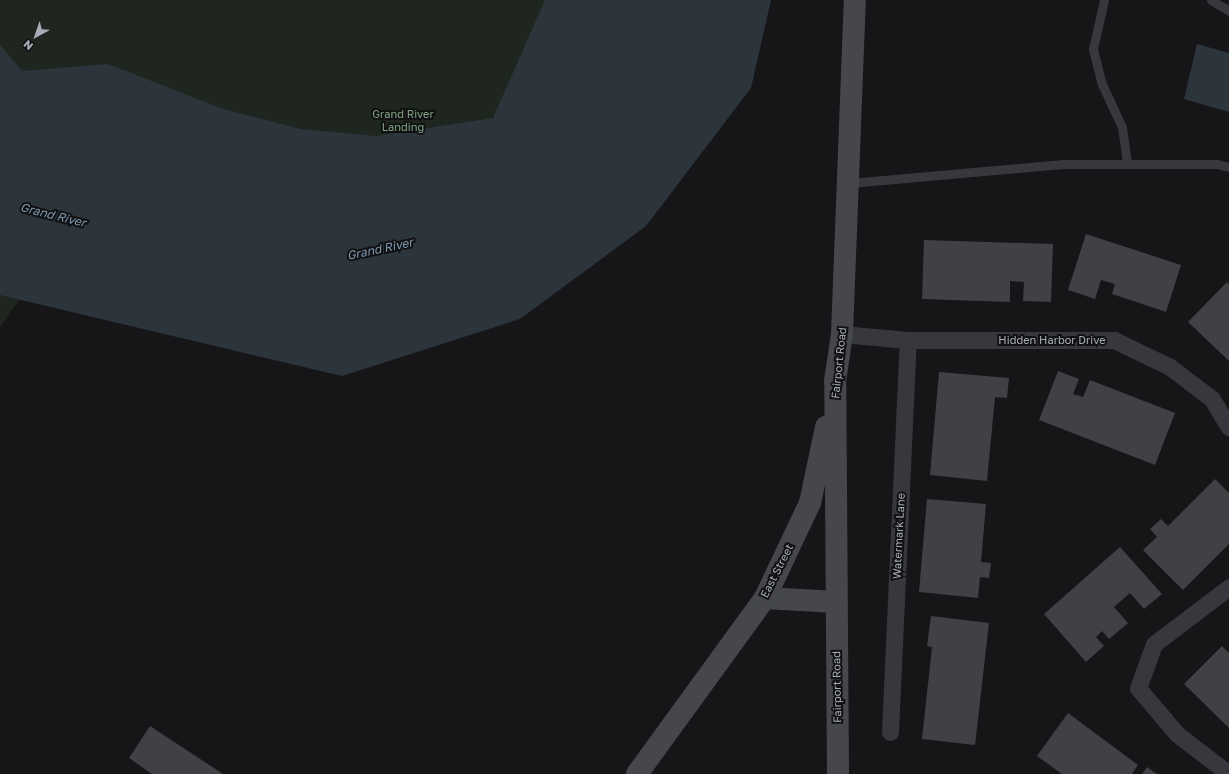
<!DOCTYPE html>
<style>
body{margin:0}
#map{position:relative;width:1229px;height:774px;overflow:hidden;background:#161618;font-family:"Golos Text",sans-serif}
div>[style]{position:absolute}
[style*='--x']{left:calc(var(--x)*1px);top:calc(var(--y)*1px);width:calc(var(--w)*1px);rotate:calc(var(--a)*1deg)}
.green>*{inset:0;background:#1e261f}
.water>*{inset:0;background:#2c353c}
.building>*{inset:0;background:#404145}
.lane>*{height:9px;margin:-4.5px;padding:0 4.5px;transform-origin:4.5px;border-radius:4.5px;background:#37383d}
.street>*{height:17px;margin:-8.5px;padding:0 8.5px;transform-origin:8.5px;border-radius:8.5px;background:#37383d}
.secondary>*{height:22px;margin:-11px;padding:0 11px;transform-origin:11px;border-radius:11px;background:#45474d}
span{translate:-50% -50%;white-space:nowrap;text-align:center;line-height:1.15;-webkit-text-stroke:4px #111113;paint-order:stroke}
.park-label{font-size:11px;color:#7fa381}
.street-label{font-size:11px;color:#a8adb8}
.water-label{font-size:12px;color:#7f9bb3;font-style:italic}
.north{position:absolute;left:16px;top:16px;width:40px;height:40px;-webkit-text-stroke:3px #111113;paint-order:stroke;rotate:220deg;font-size:11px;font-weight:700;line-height:16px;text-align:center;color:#a8adb8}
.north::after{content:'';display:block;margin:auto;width:14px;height:18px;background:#a8adb8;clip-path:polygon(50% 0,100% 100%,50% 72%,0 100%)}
</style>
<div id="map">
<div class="green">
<div style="clip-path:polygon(0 0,633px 0,503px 212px,79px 215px,0 327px)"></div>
</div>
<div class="water">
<div style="clip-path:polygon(545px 0,771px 0,751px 88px,646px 226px,520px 319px,342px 376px,0 295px,0 45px,22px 71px,108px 64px,223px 109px,300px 129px,376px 136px,493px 118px)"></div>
<div style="clip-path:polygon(1197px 44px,1229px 53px,1229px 112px,1184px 99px)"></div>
</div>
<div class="building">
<div style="clip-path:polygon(1086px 234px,1181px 265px,1166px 312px,1112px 294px,1115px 284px,1101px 280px,1095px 299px,1068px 290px)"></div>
<div style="clip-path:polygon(924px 240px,1053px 244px,1051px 302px,1023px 301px,1024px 282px,1010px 281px,1010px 302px,922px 299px)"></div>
<div style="clip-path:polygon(1227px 282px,1229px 284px,1229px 361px,1188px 322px)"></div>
<div style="clip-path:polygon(1058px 371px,1079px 379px,1073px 394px,1083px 397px,1090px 380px,1175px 413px,1155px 465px,1039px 420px)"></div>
<div style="clip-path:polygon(939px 372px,1009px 378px,1007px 398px,995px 397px,987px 481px,930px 475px)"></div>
<div style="clip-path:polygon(1215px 479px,1229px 493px,1229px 544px,1183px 590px,1143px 550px,1157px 537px,1150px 529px,1161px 519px,1168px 526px)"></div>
<div style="clip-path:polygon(927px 499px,986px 504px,981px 562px,991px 563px,989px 578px,980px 577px,978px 598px,919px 592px)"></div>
<div style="clip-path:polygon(1120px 547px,1162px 594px,1144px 609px,1130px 593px,1114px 607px,1128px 623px,1109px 639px,1102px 631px,1096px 637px,1104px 646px,1086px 662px,1044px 614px)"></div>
<div style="clip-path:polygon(931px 616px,989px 623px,975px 745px,922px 739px,932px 647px,927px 646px)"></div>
<div style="clip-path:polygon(1222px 646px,1229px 653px,1229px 728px,1184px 684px)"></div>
<div style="clip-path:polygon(1068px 713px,1138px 765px,1132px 774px,1062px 774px,1037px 756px)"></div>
<div style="clip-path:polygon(150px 726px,223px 774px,152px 774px,129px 758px)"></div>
<div style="clip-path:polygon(1147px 767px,1157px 774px,1142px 774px)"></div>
</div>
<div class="lane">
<div style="--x:1104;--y:0;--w:50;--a:102.7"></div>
<div style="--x:1093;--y:49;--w:34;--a:76"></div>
<div style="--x:1101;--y:82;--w:50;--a:65"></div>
<div style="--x:1122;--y:127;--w:37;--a:82"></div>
<div style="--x:1211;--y:0;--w:21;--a:31"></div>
<div style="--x:850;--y:183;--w:214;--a:-5.1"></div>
<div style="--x:1063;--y:164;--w:154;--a:0"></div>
<div style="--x:1217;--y:164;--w:12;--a:14"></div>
</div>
<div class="street">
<div style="--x:842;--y:334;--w:66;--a:5.2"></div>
<div style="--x:908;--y:340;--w:206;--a:0"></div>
<div style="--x:1114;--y:340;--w:62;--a:25.7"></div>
<div style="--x:1170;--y:367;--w:53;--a:37.3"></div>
<div style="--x:1212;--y:399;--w:33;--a:59"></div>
<div style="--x:890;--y:732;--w:392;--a:-87.4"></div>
<div style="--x:1229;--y:774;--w:66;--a:-142.4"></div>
<div style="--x:1177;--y:734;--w:60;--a:-130.3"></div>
<div style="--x:1138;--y:688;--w:47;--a:-70"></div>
<div style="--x:1154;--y:644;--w:94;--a:-37.2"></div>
</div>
<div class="secondary">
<div style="--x:765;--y:598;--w:71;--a:3.2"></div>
<div style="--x:637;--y:774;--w:218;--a:-54"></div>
<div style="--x:765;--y:598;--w:105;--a:-64.7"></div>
<div style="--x:810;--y:503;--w:78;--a:-78.1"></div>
<div style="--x:838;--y:774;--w:393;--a:-90.4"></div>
<div style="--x:835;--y:381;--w:48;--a:-81.5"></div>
<div style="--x:842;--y:334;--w:334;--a:-87.8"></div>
</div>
<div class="park-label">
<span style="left:403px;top:121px">Grand River<br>Landing</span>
</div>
<div class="street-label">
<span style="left:1052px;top:340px">Hidden Harbor Drive</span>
<span style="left:839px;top:363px;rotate:-84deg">Fairport Road</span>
<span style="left:899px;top:536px;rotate:-87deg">Watermark Lane</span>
<span style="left:777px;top:571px;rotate:-63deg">East Street</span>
<span style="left:837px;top:687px;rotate:-91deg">Fairport Road</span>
</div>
<div class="water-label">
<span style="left:53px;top:215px;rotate:14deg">Grand River</span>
<span style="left:380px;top:249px;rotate:-12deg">Grand River</span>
</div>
<div class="north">N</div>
</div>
